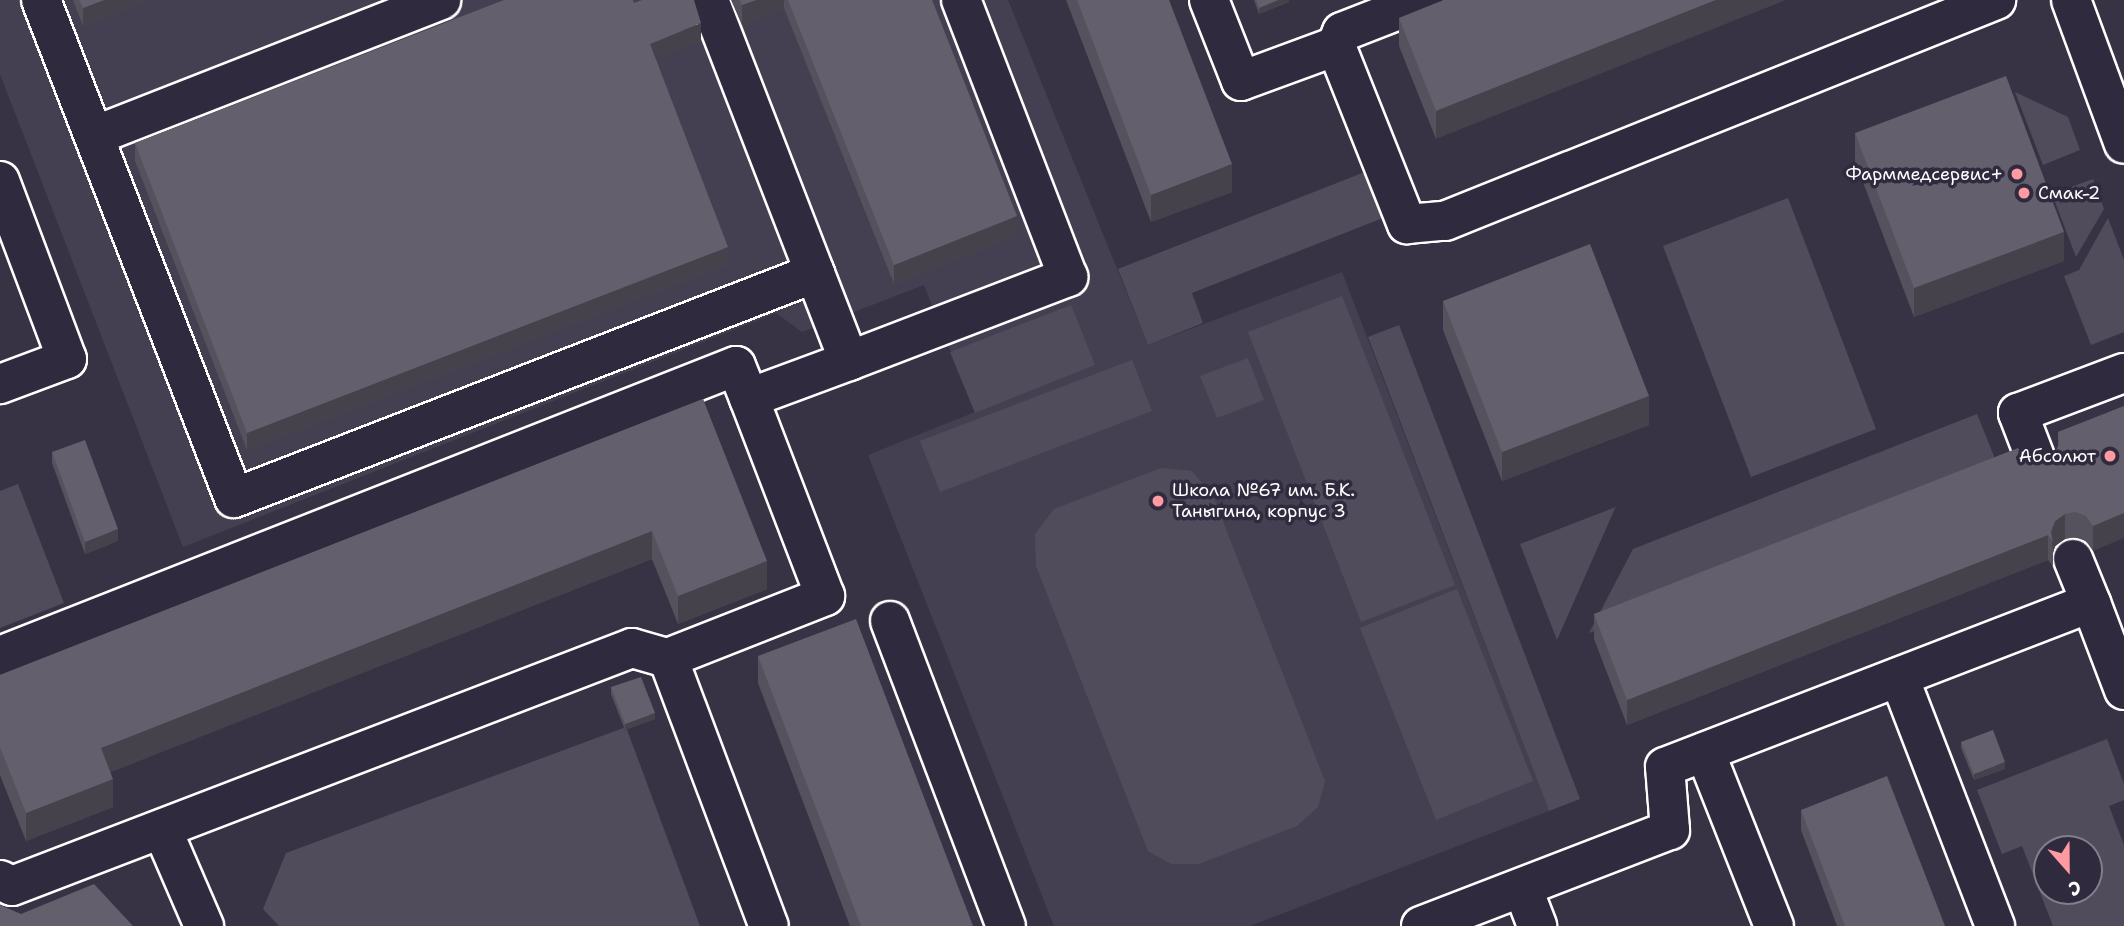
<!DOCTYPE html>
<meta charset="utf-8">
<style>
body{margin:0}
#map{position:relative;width:2124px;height:926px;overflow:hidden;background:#373345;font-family:"Shantell Sans",sans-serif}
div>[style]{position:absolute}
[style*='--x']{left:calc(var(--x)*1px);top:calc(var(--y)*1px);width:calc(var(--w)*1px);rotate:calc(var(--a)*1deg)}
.built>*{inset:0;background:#444051}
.green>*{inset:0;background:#514c5c}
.roads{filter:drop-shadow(2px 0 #fff) drop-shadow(-2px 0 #fff) drop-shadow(0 2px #fff) drop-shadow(0 -2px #fff)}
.minor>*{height:38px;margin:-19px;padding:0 19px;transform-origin:19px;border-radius:19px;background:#2f2a3d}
.wall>*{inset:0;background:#55525e}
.shaded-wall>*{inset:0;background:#45424c}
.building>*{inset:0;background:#635f6d}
.dots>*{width:19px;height:19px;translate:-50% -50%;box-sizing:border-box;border:4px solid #2f2a3d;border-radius:50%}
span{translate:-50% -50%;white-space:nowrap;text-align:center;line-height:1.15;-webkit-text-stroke:7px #2f2a3d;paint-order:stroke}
.poi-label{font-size:18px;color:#fff}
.right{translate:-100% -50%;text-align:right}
.left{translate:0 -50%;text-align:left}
.north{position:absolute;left:2033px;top:835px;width:70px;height:70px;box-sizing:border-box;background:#2f2a3d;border:2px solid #827f8b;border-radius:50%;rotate:159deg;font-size:19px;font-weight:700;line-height:28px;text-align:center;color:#fff}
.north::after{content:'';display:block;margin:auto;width:24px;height:32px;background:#ff9aa2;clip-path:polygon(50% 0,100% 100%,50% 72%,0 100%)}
</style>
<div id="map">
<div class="built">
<div style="clip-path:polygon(0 0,1008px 0,1148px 345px,1342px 272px,1549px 811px,1250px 926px,1054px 926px,868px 455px,975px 412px,924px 285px,802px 332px,776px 313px,183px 547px,0 74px)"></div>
</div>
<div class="green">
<div style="clip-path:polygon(2015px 92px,2068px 117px,2080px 150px,2043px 165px)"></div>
<div style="clip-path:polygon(1370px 170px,1388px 216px,1192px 293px,1203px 323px,1148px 345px,1118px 269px)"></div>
<div style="clip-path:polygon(2093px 179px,2104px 209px,2076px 257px,2052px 194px)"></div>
<div style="clip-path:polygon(1788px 198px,1876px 429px,1751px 477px,1663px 246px)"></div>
<div style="clip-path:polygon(2108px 218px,2124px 260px,2124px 332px,2091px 345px,2064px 276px,2079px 270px)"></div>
<div style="clip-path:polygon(1342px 296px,1455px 585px,1361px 622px,1248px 332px)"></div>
<div style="clip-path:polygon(1071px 305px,1095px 365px,975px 413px,950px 352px)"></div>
<div style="clip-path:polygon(1399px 325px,1580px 799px,1549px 811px,1368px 337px)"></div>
<div style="clip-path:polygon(1248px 358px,1264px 400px,1217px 418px,1200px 376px)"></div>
<div style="clip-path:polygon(1132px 360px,1152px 411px,940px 492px,920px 441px)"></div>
<div style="clip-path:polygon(1977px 414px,2000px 471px,1589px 633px,1633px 549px)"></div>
<div style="clip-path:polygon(1161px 468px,1192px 471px,1213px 496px,1325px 781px,1318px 807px,1297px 826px,1199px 864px,1171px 864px,1148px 851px,1036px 566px,1035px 534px,1054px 509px)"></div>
<div style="clip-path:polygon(18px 484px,64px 603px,0 628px,0 491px)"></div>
<div style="clip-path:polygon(1616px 507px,1616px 506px,1557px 640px,1520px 544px)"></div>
<div style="clip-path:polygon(1457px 589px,1533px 781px,1436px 820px,1360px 628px)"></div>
<div style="clip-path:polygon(626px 727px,700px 926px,279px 926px,263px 909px,286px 853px)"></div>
<div style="clip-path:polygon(evenodd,2107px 739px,2124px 784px,2124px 800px,2109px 806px,2124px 845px,2124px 926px,2053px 926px,2022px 846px,2002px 854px,1977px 790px,2107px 739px,2089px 849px,2089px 891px,2047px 891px,2047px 849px,2089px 849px)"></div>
</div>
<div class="roads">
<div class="minor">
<div style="--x:41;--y:0;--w:534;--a:68.82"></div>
<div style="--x:234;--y:498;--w:623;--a:-21.17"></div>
<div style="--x:709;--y:0;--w:387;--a:68.8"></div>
<div style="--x:849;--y:361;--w:235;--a:-21"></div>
<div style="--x:1068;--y:277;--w:297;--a:-111.1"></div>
<div style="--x:1209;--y:0;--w:87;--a:68.4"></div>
<div style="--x:1241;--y:81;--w:101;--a:-20.2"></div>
<div style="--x:1424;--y:0;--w:88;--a:158.7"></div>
<div style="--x:1342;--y:32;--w:15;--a:113"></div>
<div style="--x:1336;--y:46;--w:192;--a:68.3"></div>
<div style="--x:1407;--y:224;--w:38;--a:-5"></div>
<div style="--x:1445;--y:221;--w:594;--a:-21.86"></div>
<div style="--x:2071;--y:0;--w:153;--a:69.8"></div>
<div style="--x:94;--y:136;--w:373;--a:-21.4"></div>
<div style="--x:0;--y:181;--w:190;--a:69.4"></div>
<div style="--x:67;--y:359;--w:72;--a:159.5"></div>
<div style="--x:2038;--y:465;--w:56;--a:-111"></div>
<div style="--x:2018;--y:413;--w:113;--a:-20.7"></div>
<div style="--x:2073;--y:559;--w:48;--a:67.8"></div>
<div style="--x:890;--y:621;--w:326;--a:69.2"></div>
<div style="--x:0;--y:656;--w:791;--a:-21.51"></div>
<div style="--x:736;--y:366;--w:35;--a:68"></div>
<div style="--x:749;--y:398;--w:107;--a:-20.3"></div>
<div style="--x:668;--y:658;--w:286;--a:69.4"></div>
<div style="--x:1899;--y:677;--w:267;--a:68.9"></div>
<div style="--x:1705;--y:752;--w:187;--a:68.4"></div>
<div style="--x:162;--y:829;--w:106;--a:66.6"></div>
<div style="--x:0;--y:880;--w:13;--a:27"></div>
<div style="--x:12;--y:886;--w:664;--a:-21"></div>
<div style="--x:632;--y:648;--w:37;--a:16"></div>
<div style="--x:668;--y:658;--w:169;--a:-21.5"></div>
<div style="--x:825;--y:596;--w:212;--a:-111"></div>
<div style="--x:1523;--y:889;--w:40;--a:69"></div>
<div style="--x:1421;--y:926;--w:267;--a:-21.1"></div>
<div style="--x:1670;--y:830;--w:63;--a:-94.5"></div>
<div style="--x:1665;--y:767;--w:456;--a:-21.1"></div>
<div style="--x:2091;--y:603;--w:93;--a:69.2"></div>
</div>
</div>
<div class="wall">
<div style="clip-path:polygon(73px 0,150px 0,83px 26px)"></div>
<div style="clip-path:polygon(731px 0,932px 0,1017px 235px,894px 284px,784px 8px,742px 25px)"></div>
<div style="clip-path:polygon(1066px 0,1169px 0,1232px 192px,1151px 222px)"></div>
<div style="clip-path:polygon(1254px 0,1289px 0,1289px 2px,1259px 14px)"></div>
<div style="clip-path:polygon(1444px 0,1436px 139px,1399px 46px,1399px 18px)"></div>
<div style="clip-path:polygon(634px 3px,701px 41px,656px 59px,728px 264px,247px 450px,135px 161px,135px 143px)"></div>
<div style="clip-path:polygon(1855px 133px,2064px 261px,1914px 317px,1855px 161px)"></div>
<div style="clip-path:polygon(1443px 301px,1649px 425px,1502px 481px,1443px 330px)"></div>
<div style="clip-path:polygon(703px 399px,767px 589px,678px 624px,652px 559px,110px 772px,113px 807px,26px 841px,0 775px,0 675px)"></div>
<div style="clip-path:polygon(2124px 406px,2093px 551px,2086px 541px,2075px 537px,2065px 539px,2055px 546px,2053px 553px,2053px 566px,2048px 560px,1627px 725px,1594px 639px,1594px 614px,2024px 457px,2034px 462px,2046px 460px,2055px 453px,2058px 447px,2058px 432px)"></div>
<div style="clip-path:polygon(52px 452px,118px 541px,85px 554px,52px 463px)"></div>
<div style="clip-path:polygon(758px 656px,973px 926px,850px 926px,758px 683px)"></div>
<div style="clip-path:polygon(611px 687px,655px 719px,625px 730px,611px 694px)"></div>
<div style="clip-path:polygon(1961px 742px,2005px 769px,1974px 780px,1961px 748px)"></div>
<div style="clip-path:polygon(1801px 810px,1945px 926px,1837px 926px,1801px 830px)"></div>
</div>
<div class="shaded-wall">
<div style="clip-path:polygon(104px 0,150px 0,83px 26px,83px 8px)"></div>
<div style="clip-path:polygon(756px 0,784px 0,784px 8px,742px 25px,742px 5px)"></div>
<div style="clip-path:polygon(1278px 0,1289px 0,1289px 2px,1259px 14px,1259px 8px)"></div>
<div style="clip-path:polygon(1716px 0,1786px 0,1436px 139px,1436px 111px)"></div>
<div style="clip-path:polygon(701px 23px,701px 41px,650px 62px,650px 44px)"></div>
<div style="clip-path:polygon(1232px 164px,1232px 192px,1151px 222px,1151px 195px)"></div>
<div style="clip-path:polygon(1017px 216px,1017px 235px,894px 284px,894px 265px)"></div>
<div style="clip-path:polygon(2064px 232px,2064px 261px,1914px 317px,1914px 288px)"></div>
<div style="clip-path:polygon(728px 247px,728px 264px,247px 450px,247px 433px)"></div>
<div style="clip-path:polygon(1649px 396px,1649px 425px,1502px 481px,1502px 452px)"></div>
<div style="clip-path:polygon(2124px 513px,2124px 538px,2093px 551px,2093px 526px)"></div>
<div style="clip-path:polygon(2065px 514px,2065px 539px,2055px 546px,2053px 553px,2051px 532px,2055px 521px)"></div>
<div style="clip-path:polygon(118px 529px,118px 541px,85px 554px,85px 542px)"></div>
<div style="clip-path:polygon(652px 531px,652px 559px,101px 776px,101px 748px)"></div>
<div style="clip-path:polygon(2048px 535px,2048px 560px,1627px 725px,1627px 700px)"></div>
<div style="clip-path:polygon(767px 561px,767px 589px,678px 624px,678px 596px)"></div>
<div style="clip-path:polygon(655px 713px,655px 719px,625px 730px,625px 724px)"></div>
<div style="clip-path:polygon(2005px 762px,2005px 769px,1974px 780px,1974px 774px)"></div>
<div style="clip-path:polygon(113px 779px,113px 807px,26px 841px,26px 813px)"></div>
</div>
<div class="building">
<div style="clip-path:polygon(79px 0,104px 0,83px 8px)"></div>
<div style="clip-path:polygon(504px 0,633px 0,634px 3px,642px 0,694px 0,701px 23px,650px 44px,728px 247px,247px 433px,135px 143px)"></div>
<div style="clip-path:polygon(740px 0,756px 0,742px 5px)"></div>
<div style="clip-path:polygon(788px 0,932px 0,1017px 216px,894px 265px)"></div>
<div style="clip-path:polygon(1077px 0,1169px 0,1232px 164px,1151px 195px)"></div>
<div style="clip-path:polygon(1256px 0,1278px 0,1259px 8px)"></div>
<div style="clip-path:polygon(1444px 0,1716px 0,1436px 111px,1399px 18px)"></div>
<div style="clip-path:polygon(2006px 76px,2064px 232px,1914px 288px,1855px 133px)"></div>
<div style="clip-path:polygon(1590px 244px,1649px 396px,1502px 452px,1443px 301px)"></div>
<div style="clip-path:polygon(703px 399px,767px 561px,678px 596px,652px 531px,101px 748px,113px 779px,26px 813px,0 747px,0 675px)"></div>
<div style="clip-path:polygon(2124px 406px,2124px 513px,2093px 526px,2086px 516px,2075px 512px,2065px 514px,2055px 521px,2051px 532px,2053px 542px,2048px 535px,1627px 700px,1594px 614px,2018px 448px,2024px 457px,2034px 462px,2046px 460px,2055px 453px,2059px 444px,2058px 432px)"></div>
<div style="clip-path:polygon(85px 440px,118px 529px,85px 542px,52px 452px)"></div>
<div style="clip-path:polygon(856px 619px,973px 926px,861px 926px,758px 656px)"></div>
<div style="clip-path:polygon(641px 677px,655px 713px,625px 724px,611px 687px)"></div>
<div style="clip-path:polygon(1993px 730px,2005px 762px,1974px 774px,1961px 742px)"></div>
<div style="clip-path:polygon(1887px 776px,1945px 926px,1845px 926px,1801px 810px)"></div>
<div style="clip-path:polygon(94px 884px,133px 926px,0 926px,0 905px,21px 914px)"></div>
</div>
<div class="dots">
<div style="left:2017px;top:174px;background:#ff9aa2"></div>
<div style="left:2024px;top:193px;background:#ff9aa2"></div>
<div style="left:2110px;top:456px;background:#ff9aa2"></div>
<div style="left:1158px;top:501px;background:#ff9aa2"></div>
</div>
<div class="poi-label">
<span class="right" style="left:2003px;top:174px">Фарммедсервис+</span>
<span class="left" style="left:2038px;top:193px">Смак-2</span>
<span class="right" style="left:2096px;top:456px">Абсолют</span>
<span class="left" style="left:1172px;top:501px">Школа №67 им. Б.К.<br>Таныгина, корпус 3</span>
</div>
<div class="north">С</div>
</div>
